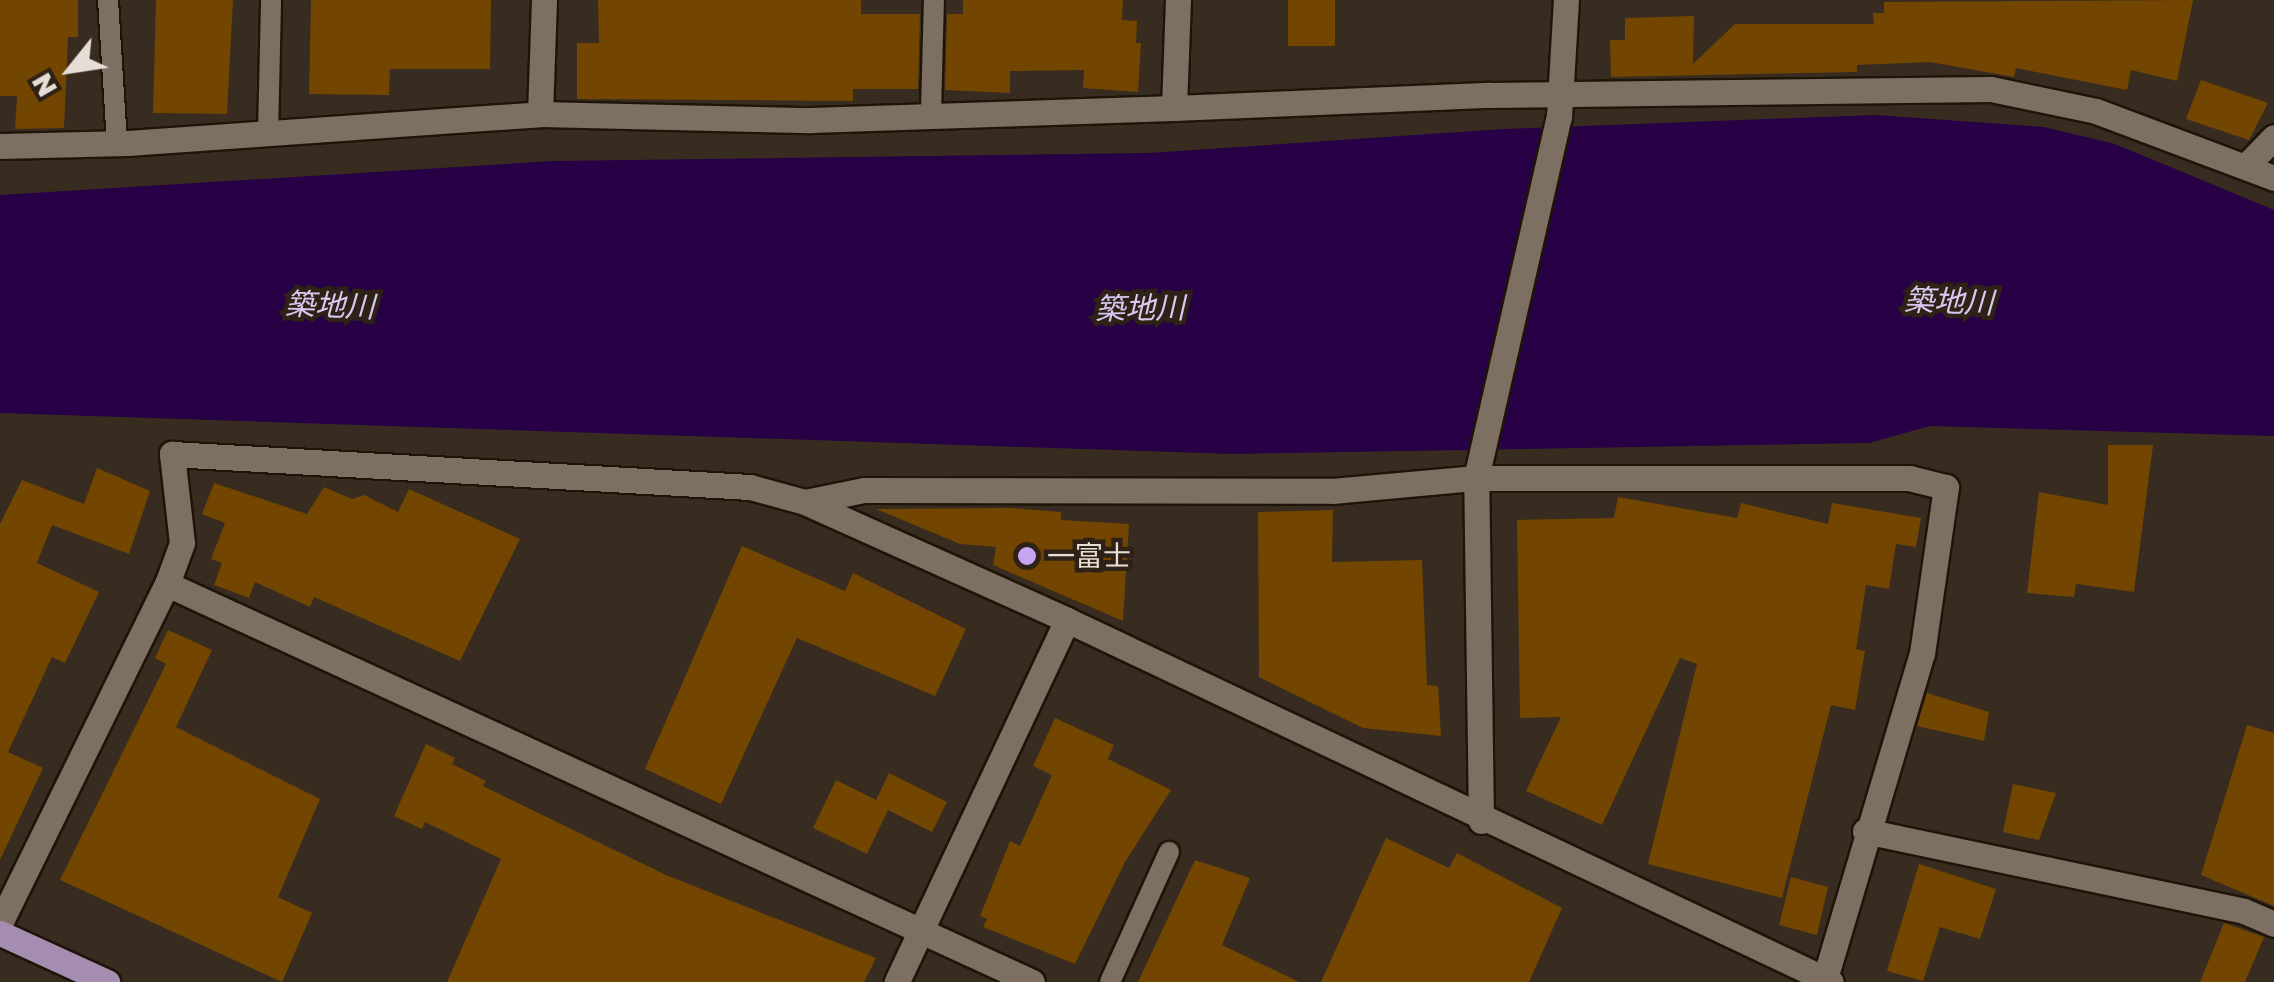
<!DOCTYPE html>
<meta charset="utf-8">
<style>
body{margin:0}
#map{position:relative;width:2274px;height:982px;overflow:hidden;background:#372c1f;font-family:"Golos Text","Noto Sans JP",sans-serif}
div>[style]{position:absolute}
[style*='--x']{left:calc(var(--x)*1px);top:calc(var(--y)*1px);width:calc(var(--w)*1px);rotate:calc(var(--a)*1deg)}
.water>*{inset:0;background:#280046}
.building>*{inset:0;background:#724600}
.roads{filter:drop-shadow(2px 0 #1e1408) drop-shadow(-2px 0 #1e1408) drop-shadow(0 2px #1e1408) drop-shadow(0 -2px #1e1408)}
.lane>*{height:20px;margin:-10px;padding:0 10px;transform-origin:10px;border-radius:10px;background:#7d6f61}
.street>*{height:25px;margin:-12.5px;padding:0 12.5px;transform-origin:12.5px;border-radius:12.5px;background:#7d6f61}
.primary>*{height:25px;margin:-12.5px;padding:0 12.5px;transform-origin:12.5px;border-radius:12.5px;background:#a48db1}
.dots>*{width:28px;height:28px;translate:-50% -50%;box-sizing:border-box;border:5px solid #2d2215;border-radius:50%}
span{translate:-50% -50%;white-space:nowrap;text-align:center;line-height:1.15;-webkit-text-stroke:9px #2d2215;paint-order:stroke}
.poi-label{font-size:28px;color:#e6ded6}
.left{translate:0 -50%;text-align:left}
.water-label{font-size:30px;color:#d8c7f1;font-style:italic}
.north{position:absolute;left:20px;top:20px;width:100px;height:100px;-webkit-text-stroke:8px #2d2215;paint-order:stroke;rotate:240deg;font-size:28px;font-weight:700;line-height:40px;text-align:center;color:#e6ded6}
.north::after{content:'';display:block;margin:auto;width:35px;height:45px;background:#e6ded6;clip-path:polygon(50% 0,100% 100%,50% 72%,0 100%)}
</style>
<div id="map">
<div class="water">
<div style="clip-path:polygon(1875px 115px,2044px 127px,2115px 144px,2274px 210px,2274px 436px,1930px 426px,1869px 443px,1232px 454px,0 413px,0 195px,553px 161px,1148px 153px,1504px 129px)"></div>
</div>
<div class="building">
<div style="clip-path:polygon(0 0,78px 0,78px 37px,68px 37px,64px 128px,15px 129px,17px 96px,0 96px)"></div>
<div style="clip-path:polygon(156px 0,233px 0,227px 114px,153px 113px)"></div>
<div style="clip-path:polygon(311px 0,491px 0,490px 69px,390px 69px,389px 95px,309px 94px)"></div>
<div style="clip-path:polygon(598px 0,861px 0,861px 14px,920px 14px,918px 89px,853px 89px,853px 101px,577px 99px,577px 43px,599px 43px)"></div>
<div style="clip-path:polygon(963px 0,1123px 0,1122px 20px,1137px 21px,1136px 43px,1141px 43px,1138px 92px,1083px 88px,1084px 70px,1010px 71px,1010px 93px,945px 90px,947px 14px,963px 14px)"></div>
<div style="clip-path:polygon(1288px 0,1335px 0,1335px 46px,1288px 46px)"></div>
<div style="clip-path:polygon(2193px 0,2177px 81px,2131px 70px,2127px 90px,2016px 68px,2014px 77px,1930px 62px,1857px 65px,1857px 72px,1611px 77px,1610px 40px,1625px 40px,1625px 18px,1694px 16px,1693px 64px,1735px 24px,1874px 24px,1873px 13px,1884px 13px,1884px 2px)"></div>
<div style="clip-path:polygon(2201px 80px,2268px 103px,2249px 140px,2186px 119px)"></div>
<div style="clip-path:polygon(2108px 445px,2153px 445px,2134px 592px,2076px 584px,2074px 597px,2027px 593px,2039px 492px,2108px 505px)"></div>
<div style="clip-path:polygon(97px 468px,150px 491px,129px 554px,52px 525px,37px 563px,99px 592px,65px 663px,52px 657px,8px 752px,43px 768px,0 860px,0 524px,22px 480px,84px 504px)"></div>
<div style="clip-path:polygon(214px 483px,307px 514px,324px 487px,352px 499px,364px 495px,398px 512px,409px 489px,520px 539px,460px 661px,314px 597px,310px 607px,255px 582px,249px 598px,214px 585px,222px 563px,211px 559px,225px 523px,202px 514px)"></div>
<div style="clip-path:polygon(1618px 497px,1737px 518px,1741px 503px,1828px 524px,1832px 503px,1921px 518px,1916px 547px,1896px 544px,1889px 589px,1866px 585px,1856px 649px,1865px 651px,1855px 710px,1831px 705px,1782px 898px,1648px 864px,1697px 664px,1680px 658px,1602px 825px,1526px 791px,1561px 717px,1520px 718px,1517px 520px,1614px 518px)"></div>
<div style="clip-path:polygon(1011px 508px,1061px 512px,1061px 520px,1129px 524px,1123px 621px,993px 565px,996px 547px,960px 544px,876px 509px)"></div>
<div style="clip-path:polygon(1333px 510px,1332px 562px,1422px 560px,1427px 685px,1438px 686px,1441px 736px,1363px 728px,1259px 677px,1258px 512px)"></div>
<div style="clip-path:polygon(742px 546px,845px 591px,853px 573px,966px 629px,935px 696px,797px 638px,721px 804px,645px 769px)"></div>
<div style="clip-path:polygon(168px 630px,212px 650px,176px 727px,320px 799px,278px 897px,312px 913px,282px 982px,60px 880px,166px 664px,155px 658px)"></div>
<div style="clip-path:polygon(1927px 693px,1989px 712px,1984px 741px,1917px 726px)"></div>
<div style="clip-path:polygon(1055px 718px,1114px 745px,1108px 759px,1171px 790px,1125px 862px,1075px 964px,983px 927px,987px 919px,980px 916px,1010px 841px,1020px 846px,1052px 775px,1033px 766px)"></div>
<div style="clip-path:polygon(2247px 725px,2274px 733px,2274px 906px,2201px 875px)"></div>
<div style="clip-path:polygon(426px 744px,455px 758px,452px 764px,486px 781px,483px 786px,666px 875px,876px 958px,864px 982px,447px 982px,501px 859px,425px 822px,422px 829px,394px 816px)"></div>
<div style="clip-path:polygon(889px 773px,947px 802px,932px 832px,888px 810px,867px 854px,813px 828px,836px 780px,876px 800px)"></div>
<div style="clip-path:polygon(2013px 784px,2056px 793px,2039px 840px,2003px 832px)"></div>
<div style="clip-path:polygon(1386px 838px,1449px 868px,1457px 853px,1562px 908px,1529px 982px,1321px 982px)"></div>
<div style="clip-path:polygon(1195px 860px,1250px 878px,1222px 945px,1299px 982px,1138px 982px)"></div>
<div style="clip-path:polygon(1919px 864px,1996px 889px,1980px 939px,1940px 927px,1923px 981px,1887px 971px)"></div>
<div style="clip-path:polygon(1791px 877px,1828px 887px,1817px 935px,1779px 925px)"></div>
<div style="clip-path:polygon(2224px 923px,2264px 937px,2245px 982px,2200px 982px)"></div>
</div>
<div class="roads">
<div class="lane">
<div style="--x:108;--y:0;--w:144;--a:86.4"></div>
<div style="--x:931;--y:112;--w:112;--a:-88.5"></div>
<div style="--x:268;--y:135;--w:135;--a:-88.7"></div>
<div style="--x:1110;--y:982;--w:143;--a:-65.6"></div>
</div>
<div class="street">
<div style="--x:544;--y:0;--w:114;--a:92"></div>
<div style="--x:540;--y:114;--w:271;--a:1.3"></div>
<div style="--x:811;--y:120;--w:363;--a:-1.9"></div>
<div style="--x:1174;--y:108;--w:108;--a:-87.9"></div>
<div style="--x:1174;--y:108;--w:316;--a:-2.4"></div>
<div style="--x:1490;--y:95;--w:501;--a:-0.69"></div>
<div style="--x:1991;--y:89;--w:107;--a:11.8"></div>
<div style="--x:2096;--y:111;--w:190;--a:20.6"></div>
<div style="--x:0;--y:146;--w:128;--a:-1.3"></div>
<div style="--x:128;--y:143;--w:413;--a:-4"></div>
<div style="--x:2246;--y:166;--w:40;--a:-46"></div>
<div style="--x:805;--y:502;--w:60;--a:-11.5"></div>
<div style="--x:864;--y:490;--w:468;--a:0.1"></div>
<div style="--x:1332;--y:491;--w:145;--a:-5.2"></div>
<div style="--x:1476;--y:478;--w:433;--a:0"></div>
<div style="--x:1909;--y:478;--w:38;--a:14"></div>
<div style="--x:1946;--y:487;--w:168;--a:98.2"></div>
<div style="--x:1922;--y:653;--w:340;--a:106.6"></div>
<div style="--x:167;--y:584;--w:44;--a:-69.9"></div>
<div style="--x:182;--y:543;--w:90;--a:-96.4"></div>
<div style="--x:172;--y:454;--w:579;--a:3.27"></div>
<div style="--x:750;--y:487;--w:57;--a:15.3"></div>
<div style="--x:805;--y:502;--w:287;--a:24.2"></div>
<div style="--x:1067;--y:620;--w:400;--a:115.2"></div>
<div style="--x:1067;--y:620;--w:845;--a:25.35"></div>
<div style="--x:1481;--y:821;--w:343;--a:-90.8"></div>
<div style="--x:1476;--y:478;--w:370;--a:-77.1"></div>
<div style="--x:1559;--y:117;--w:117;--a:-86.6"></div>
<div style="--x:1865;--y:831;--w:387;--a:11.9"></div>
<div style="--x:2244;--y:911;--w:33;--a:23"></div>
<div style="--x:0;--y:923;--w:378;--a:-63.8"></div>
<div style="--x:167;--y:584;--w:952;--a:24.71"></div>
</div>
<div class="primary">
<div style="--x:0;--y:933;--w:118;--a:24.6"></div>
</div>
</div>
<div class="dots">
<div style="left:1027px;top:556px;background:#c6a6f0"></div>
</div>
<div class="poi-label">
<span class="left" style="left:1047px;top:556px">一富士</span>
</div>
<div class="water-label">
<span style="left:1949px;top:301px;rotate:2deg">築地川</span>
<span style="left:330px;top:305px;rotate:2deg">築地川</span>
<span style="left:1140px;top:308px;rotate:-1deg">築地川</span>
</div>
<div class="north">N</div>
</div>
